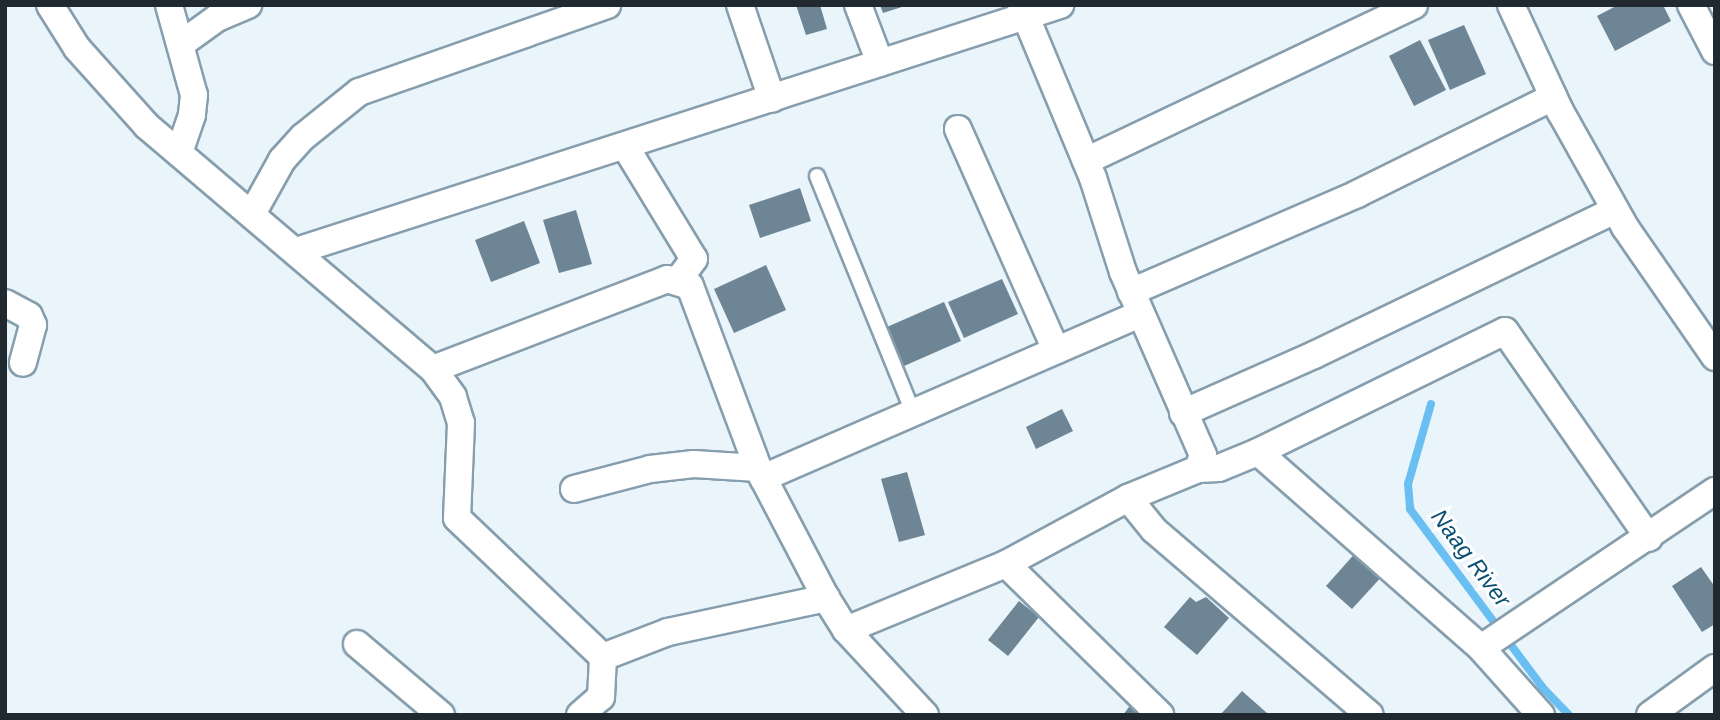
<!DOCTYPE html>
<style>
body{margin:0}
#map{position:relative;width:1720px;height:720px;overflow:hidden;background:#eaf4fb;font-family:Helvetica,sans-serif}
div>[style]{position:absolute}
[style*='--x']{left:calc(var(--x)*1px);top:calc(var(--y)*1px);width:calc(var(--w)*1px);rotate:calc(var(--a)*1deg)}
.stream>*{height:8px;margin:-4px;padding:0 4px;transform-origin:4px;border-radius:4px;background:#69bff1}
.building>*{inset:0;background:#6d8594}
.roads{filter:drop-shadow(2px 0 #869ead) drop-shadow(-2px 0 #869ead) drop-shadow(0 2px #869ead) drop-shadow(0 -2px #869ead)}
.lane>*{height:14px;margin:-7px;padding:0 7px;transform-origin:7px;border-radius:7px;background:#fff}
.street>*{height:26px;margin:-13px;padding:0 13px;transform-origin:13px;border-radius:13px;background:#fff}
span{translate:-50% -50%;white-space:nowrap;text-align:center;line-height:1.15;-webkit-text-stroke:6px #fff;paint-order:stroke}
.water-label{font-size:23px;color:#094f71;font-style:italic}
.frame{position:absolute;inset:0;border:7px solid #202930;pointer-events:none}
</style>
<div id="map">
<div class="stream">
<div style="--x:1431;--y:404;--w:83;--a:106"></div>
<div style="--x:1408;--y:484;--w:25;--a:85"></div>
<div style="--x:1410;--y:509;--w:222;--a:53.4"></div>
<div style="--x:1542;--y:687;--w:39;--a:46"></div>
</div>
<div class="building">
<div style="clip-path:polygon(796px 5px,820px 5px,827px 29px,806px 35px)"></div>
<div style="clip-path:polygon(880px 5px,905px 5px,905px 6px,883px 13px)"></div>
<div style="clip-path:polygon(1618px 5px,1663px 5px,1671px 21px,1615px 51px,1597px 16px)"></div>
<div style="clip-path:polygon(1464px 25px,1486px 74px,1450px 90px,1428px 40px)"></div>
<div style="clip-path:polygon(1420px 40px,1446px 90px,1414px 106px,1389px 56px)"></div>
<div style="clip-path:polygon(800px 188px,811px 221px,760px 238px,749px 205px)"></div>
<div style="clip-path:polygon(576px 210px,592px 264px,559px 273px,543px 220px)"></div>
<div style="clip-path:polygon(524px 221px,540px 263px,491px 282px,475px 240px)"></div>
<div style="clip-path:polygon(766px 265px,786px 310px,734px 333px,714px 289px)"></div>
<div style="clip-path:polygon(1002px 279px,1018px 314px,964px 338px,948px 302px)"></div>
<div style="clip-path:polygon(944px 302px,961px 341px,904px 366px,887px 327px)"></div>
<div style="clip-path:polygon(1062px 409px,1073px 431px,1036px 449px,1026px 427px)"></div>
<div style="clip-path:polygon(907px 472px,925px 535px,899px 542px,881px 479px)"></div>
<div style="clip-path:polygon(1358px 550px,1385px 573px,1352px 609px,1326px 586px)"></div>
<div style="clip-path:polygon(1701px 567px,1715px 587px,1715px 624px,1702px 632px,1672px 586px)"></div>
<div style="clip-path:polygon(1190px 597px,1196px 602px,1206px 597px,1229px 618px,1197px 655px,1164px 627px)"></div>
<div style="clip-path:polygon(1019px 601px,1039px 617px,1008px 656px,988px 640px)"></div>
<div style="clip-path:polygon(1242px 691px,1267px 713px,1265px 715px,1220px 715px)"></div>
<div style="clip-path:polygon(1132px 703px,1148px 715px,1123px 715px)"></div>
</div>
<div class="roads">
<div class="lane">
<div style="--x:817;--y:176;--w:255;--a:67.9"></div>
</div>
<div class="street">
<div style="--x:50;--y:5;--w:51;--a:57.9"></div>
<div style="--x:77;--y:48;--w:105;--a:48.1"></div>
<div style="--x:147;--y:126;--w:375;--a:40.4"></div>
<div style="--x:433;--y:369;--w:34;--a:54"></div>
<div style="--x:453;--y:397;--w:27;--a:73"></div>
<div style="--x:461;--y:423;--w:95;--a:92.4"></div>
<div style="--x:457;--y:518;--w:202;--a:43.6"></div>
<div style="--x:169;--y:5;--w:93;--a:74.5"></div>
<div style="--x:194;--y:95;--w:20;--a:96"></div>
<div style="--x:192;--y:115;--w:40;--a:108.9"></div>
<div style="--x:740;--y:5;--w:99;--a:71.2"></div>
<div style="--x:858;--y:5;--w:62;--a:69.2"></div>
<div style="--x:1021;--y:5;--w:187;--a:67.4"></div>
<div style="--x:1093;--y:178;--w:99;--a:72.3"></div>
<div style="--x:1123;--y:272;--w:200;--a:66.4"></div>
<div style="--x:1203;--y:455;--w:15;--a:110"></div>
<div style="--x:1198;--y:469;--w:76;--a:157.5"></div>
<div style="--x:1128;--y:498;--w:41;--a:50.9"></div>
<div style="--x:1154;--y:530;--w:284;--a:40.6"></div>
<div style="--x:1511;--y:5;--w:117;--a:65.2"></div>
<div style="--x:1560;--y:111;--w:133;--a:60.7"></div>
<div style="--x:1625;--y:227;--w:158;--a:55.3"></div>
<div style="--x:1691;--y:5;--w:52;--a:62.4"></div>
<div style="--x:181;--y:44;--w:44;--a:-35.8"></div>
<div style="--x:217;--y:18;--w:34;--a:-23"></div>
<div style="--x:958;--y:129;--w:242;--a:66.1"></div>
<div style="--x:625;--y:146;--w:132;--a:58.6"></div>
<div style="--x:694;--y:259;--w:25;--a:127"></div>
<div style="--x:1086;--y:161;--w:363;--a:-25.4"></div>
<div style="--x:252;--y:214;--w:62;--a:-60.9"></div>
<div style="--x:282;--y:160;--w:31;--a:-48"></div>
<div style="--x:303;--y:137;--w:72;--a:-38.8"></div>
<div style="--x:359;--y:92;--w:263;--a:-19.3"></div>
<div style="--x:296;--y:251;--w:803;--a:-17.85"></div>
<div style="--x:1131;--y:292;--w:246;--a:-23.4"></div>
<div style="--x:1357;--y:194;--w:219;--a:-26.3"></div>
<div style="--x:5;--y:303;--w:27;--a:28"></div>
<div style="--x:29;--y:316;--w:10;--a:66"></div>
<div style="--x:33;--y:325;--w:39;--a:105"></div>
<div style="--x:433;--y:369;--w:251;--a:-21"></div>
<div style="--x:667;--y:279;--w:24;--a:17"></div>
<div style="--x:690;--y:286;--w:194;--a:69.5"></div>
<div style="--x:758;--y:468;--w:147;--a:62.4"></div>
<div style="--x:826;--y:598;--w:38;--a:58"></div>
<div style="--x:846;--y:630;--w:116;--a:47.1"></div>
<div style="--x:1183;--y:413;--w:143;--a:-23.9"></div>
<div style="--x:1314;--y:355;--w:334;--a:-25.7"></div>
<div style="--x:1258;--y:452;--w:297;--a:41.3"></div>
<div style="--x:1481;--y:648;--w:282;--a:-33.9"></div>
<div style="--x:1198;--y:469;--w:21;--a:-3"></div>
<div style="--x:1219;--y:468;--w:42;--a:-22.3"></div>
<div style="--x:1258;--y:452;--w:275;--a:-26.1"></div>
<div style="--x:1505;--y:331;--w:252;--a:55.2"></div>
<div style="--x:763;--y:478;--w:411;--a:-23.5"></div>
<div style="--x:574;--y:489;--w:79;--a:-14.7"></div>
<div style="--x:650;--y:469;--w:44;--a:-6.5"></div>
<div style="--x:694;--y:464;--w:64;--a:3.6"></div>
<div style="--x:1006;--y:564;--w:216;--a:44.4"></div>
<div style="--x:846;--y:630;--w:173;--a:-22.4"></div>
<div style="--x:1006;--y:564;--w:139;--a:-28.4"></div>
<div style="--x:357;--y:644;--w:110;--a:40.2"></div>
<div style="--x:1481;--y:648;--w:90;--a:48.2"></div>
<div style="--x:580;--y:715;--w:28;--a:-41"></div>
<div style="--x:601;--y:697;--w:40;--a:-87.1"></div>
<div style="--x:603;--y:657;--w:70;--a:-21"></div>
<div style="--x:668;--y:632;--w:162;--a:-12.1"></div>
<div style="--x:1650;--y:715;--w:80;--a:-35.9"></div>
</div>
</div>
<div class="water-label">
<span style="left:1471px;top:558px;rotate:53deg">Naag River</span>
</div>
<div class="frame"></div>
</div>
